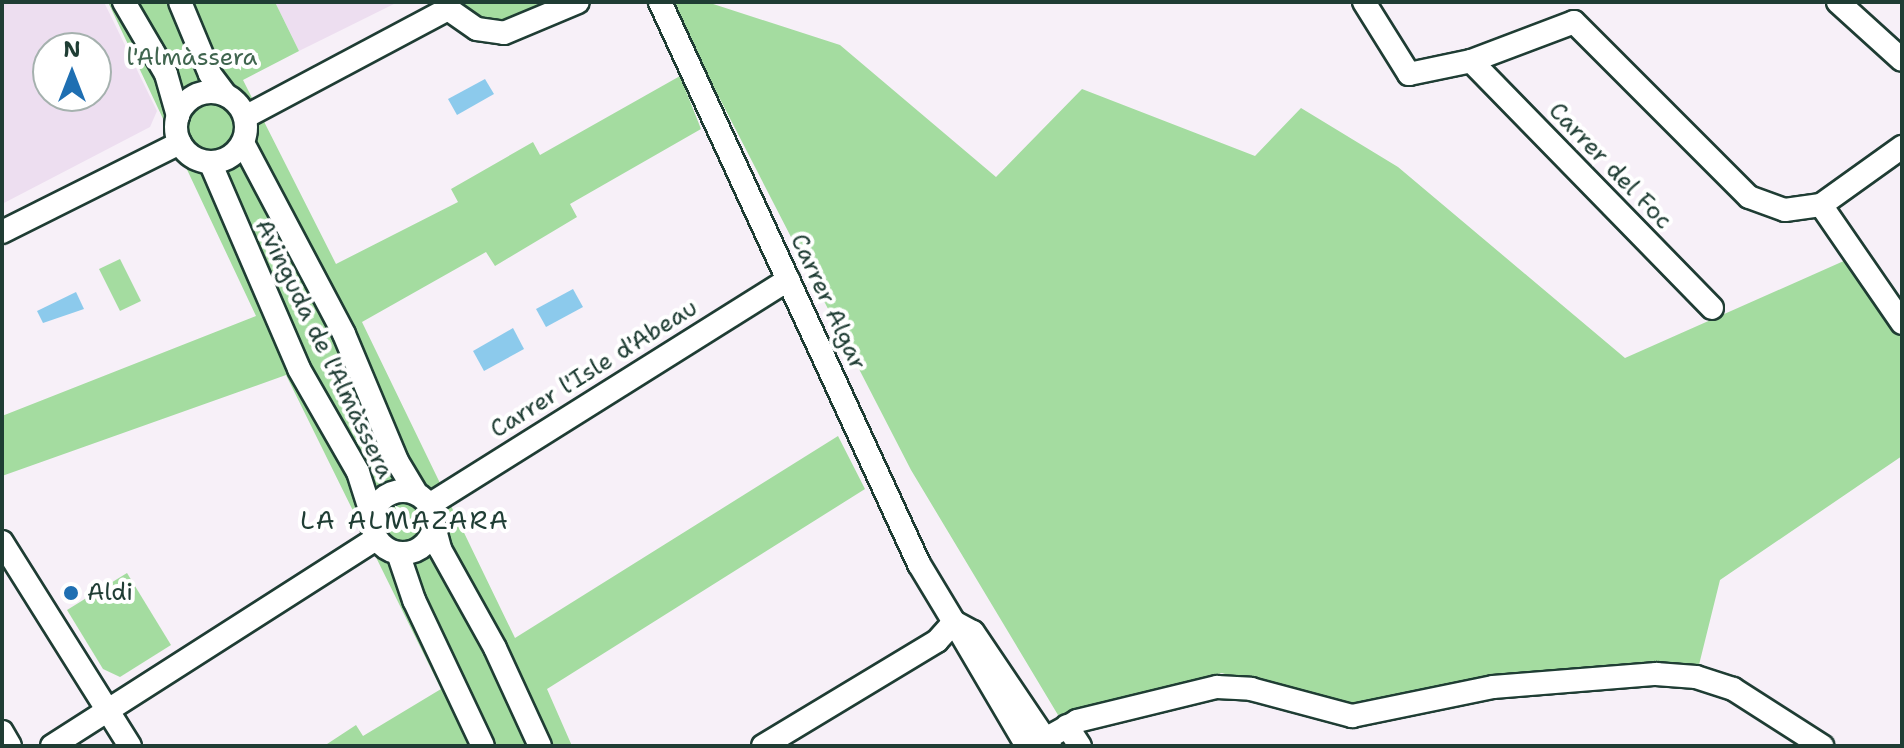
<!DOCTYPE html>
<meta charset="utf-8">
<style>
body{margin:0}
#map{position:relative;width:1904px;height:748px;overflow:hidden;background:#f7f0f8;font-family:"Shantell Sans",sans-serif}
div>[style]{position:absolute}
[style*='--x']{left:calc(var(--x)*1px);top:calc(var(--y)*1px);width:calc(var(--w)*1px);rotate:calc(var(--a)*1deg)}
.built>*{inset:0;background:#eddef0}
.green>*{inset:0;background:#a4dca0}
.water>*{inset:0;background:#8ccaec}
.roads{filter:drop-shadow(2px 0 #1f3d34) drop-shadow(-2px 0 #1f3d34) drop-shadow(0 2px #1f3d34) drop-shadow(0 -2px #1f3d34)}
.minor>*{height:22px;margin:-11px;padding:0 11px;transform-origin:11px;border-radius:11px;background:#fff}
.minor>.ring{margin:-11px;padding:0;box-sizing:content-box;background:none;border:22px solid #fff;border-radius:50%}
.dots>*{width:22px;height:22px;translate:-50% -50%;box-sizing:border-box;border:4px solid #fff;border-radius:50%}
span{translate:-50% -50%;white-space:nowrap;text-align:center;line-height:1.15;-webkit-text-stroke:8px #fff;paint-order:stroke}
.park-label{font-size:24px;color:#40654f}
.street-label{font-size:24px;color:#1f3d34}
.poi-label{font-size:24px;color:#1f3d34}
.left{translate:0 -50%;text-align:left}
.neighbourhood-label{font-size:26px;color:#1f3d34;letter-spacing:2px}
.frame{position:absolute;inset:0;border:4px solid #1f3d34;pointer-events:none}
.north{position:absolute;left:32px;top:32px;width:80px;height:80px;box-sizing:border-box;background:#fff;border:2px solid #a5b1ae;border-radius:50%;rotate:0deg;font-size:22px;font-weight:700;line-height:32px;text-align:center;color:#1f3d34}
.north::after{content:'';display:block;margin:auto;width:28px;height:36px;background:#1f6fb2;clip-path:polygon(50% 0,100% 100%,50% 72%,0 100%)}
</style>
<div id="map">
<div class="built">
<div style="clip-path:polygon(evenodd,2px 2px,104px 2px,157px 111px,150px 127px,2px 204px,2px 2px,48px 48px,96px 48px,96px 96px,48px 96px,48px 48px)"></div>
<div style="clip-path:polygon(275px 2px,398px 2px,299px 51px)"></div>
</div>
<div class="green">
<div style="clip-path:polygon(108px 2px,275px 2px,299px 51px,243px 80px,336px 264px,458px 202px,451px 189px,533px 142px,540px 155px,680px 76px,701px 129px,570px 204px,577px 217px,495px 266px,486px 252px,362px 322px,515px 638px,838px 436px,865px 489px,547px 689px,572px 746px,324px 746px,356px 725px,363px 736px,441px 689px,286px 375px,2px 476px,2px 416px,256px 316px)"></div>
<div style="clip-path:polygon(446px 2px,578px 2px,504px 33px)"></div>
<div style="clip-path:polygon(670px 2px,707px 2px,840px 45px,996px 177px,1082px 89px,1255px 156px,1301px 108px,1398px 167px,1625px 358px,1846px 260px,1902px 333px,1902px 456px,1720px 580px,1696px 677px,1493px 687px,1352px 716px,1222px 673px,1058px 715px,911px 470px)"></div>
<div style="clip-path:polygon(120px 259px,141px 301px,120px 311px,99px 269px)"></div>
<div style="clip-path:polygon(127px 573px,171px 645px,120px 677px,103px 669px,67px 610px)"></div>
</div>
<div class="water">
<div style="clip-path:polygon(485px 79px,494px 94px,457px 115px,448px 99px)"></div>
<div style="clip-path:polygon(573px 289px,583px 307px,546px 327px,536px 309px)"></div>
<div style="clip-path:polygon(76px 292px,84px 309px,43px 323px,37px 311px)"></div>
<div style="clip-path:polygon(513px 328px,524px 349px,484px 371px,473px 351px)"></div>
</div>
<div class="roads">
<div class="minor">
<div style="--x:124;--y:2;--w:83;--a:59.7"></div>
<div style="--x:166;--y:74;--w:44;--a:74.1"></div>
<div style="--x:180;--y:2;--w:78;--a:67.4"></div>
<div style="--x:210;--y:74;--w:26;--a:53"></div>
<div style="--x:446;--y:2;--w:7;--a:74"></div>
<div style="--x:448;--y:9;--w:35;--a:35"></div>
<div style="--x:477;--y:29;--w:27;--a:8"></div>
<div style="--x:504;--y:33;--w:80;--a:-22.7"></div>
<div style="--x:660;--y:2;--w:619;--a:65.26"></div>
<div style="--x:919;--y:564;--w:68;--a:58.9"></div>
<div style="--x:954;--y:622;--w:21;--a:28"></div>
<div style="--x:973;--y:632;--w:138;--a:56"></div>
<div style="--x:1364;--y:2;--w:85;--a:58"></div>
<div style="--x:1409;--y:74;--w:63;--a:-11.8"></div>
<div style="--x:1471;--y:61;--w:110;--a:-20.7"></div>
<div style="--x:1574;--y:22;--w:247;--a:45"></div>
<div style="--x:1749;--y:197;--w:38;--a:20"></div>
<div style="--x:1785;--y:210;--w:36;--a:-8"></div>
<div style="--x:1821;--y:205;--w:100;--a:-35.6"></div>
<div style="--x:1838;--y:2;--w:86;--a:42.2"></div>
<div style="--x:1471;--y:61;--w:345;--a:45.7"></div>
<div class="ring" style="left:176px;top:92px;width:48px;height:48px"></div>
<div style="--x:245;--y:117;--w:230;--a:-28"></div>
<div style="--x:243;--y:143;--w:216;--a:62.1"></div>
<div style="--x:344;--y:334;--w:138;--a:67.3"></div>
<div style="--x:397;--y:461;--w:37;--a:59"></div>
<div style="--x:210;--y:162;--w:225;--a:66.7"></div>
<div style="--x:299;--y:369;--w:119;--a:60.2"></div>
<div style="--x:358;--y:472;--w:46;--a:72.3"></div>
<div style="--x:1821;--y:205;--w:143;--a:55.5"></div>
<div style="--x:2;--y:232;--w:199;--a:-26.6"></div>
<div class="ring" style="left:372px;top:491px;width:40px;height:40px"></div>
<div style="--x:429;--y:505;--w:424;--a:-32.1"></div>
<div style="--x:434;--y:526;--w:24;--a:75"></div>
<div style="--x:440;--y:549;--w:113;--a:60.9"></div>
<div style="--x:495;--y:648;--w:108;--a:65.3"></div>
<div style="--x:2;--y:542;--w:241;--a:57.9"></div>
<div style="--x:398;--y:553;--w:50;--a:71.2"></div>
<div style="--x:414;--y:600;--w:161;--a:64.7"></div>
<div style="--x:1067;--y:726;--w:24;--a:57"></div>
<div style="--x:2;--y:732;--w:16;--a:60"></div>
<div style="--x:1045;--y:739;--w:37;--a:-29"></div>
<div style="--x:1077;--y:721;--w:144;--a:-13.7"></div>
<div style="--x:1217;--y:687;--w:34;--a:3"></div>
<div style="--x:1251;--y:689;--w:105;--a:15"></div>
<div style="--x:1352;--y:716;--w:144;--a:-11.6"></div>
<div style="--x:1493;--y:687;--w:164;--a:-4.6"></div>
<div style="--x:1656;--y:674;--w:40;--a:4.3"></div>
<div style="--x:1696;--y:677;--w:39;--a:18"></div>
<div style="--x:1733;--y:689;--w:106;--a:32.6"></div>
<div style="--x:52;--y:746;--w:384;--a:-32.6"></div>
<div style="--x:763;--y:746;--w:203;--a:-31.1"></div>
<div style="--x:937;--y:641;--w:25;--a:-48"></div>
<div style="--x:954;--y:622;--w:144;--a:59.5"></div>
</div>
</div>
<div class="dots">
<div style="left:71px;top:593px;background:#1f6fb2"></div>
</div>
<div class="park-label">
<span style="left:192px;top:58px">l'Almàssera</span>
</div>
<div class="street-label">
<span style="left:1610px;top:166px;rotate:46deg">Carrer del Foc</span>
<span style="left:828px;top:302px;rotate:65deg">Carrer Algar</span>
<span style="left:324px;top:349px;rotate:64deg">Avinguda de l'Almàssera</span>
<span style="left:594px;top:369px;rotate:-32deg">Carrer l'Isle d'Abeau</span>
</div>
<div class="poi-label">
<span class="left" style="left:87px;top:593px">Aldi</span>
</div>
<div class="neighbourhood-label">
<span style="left:405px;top:520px">LA ALMAZARA</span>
</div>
<div class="frame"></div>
<div class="north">N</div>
</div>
